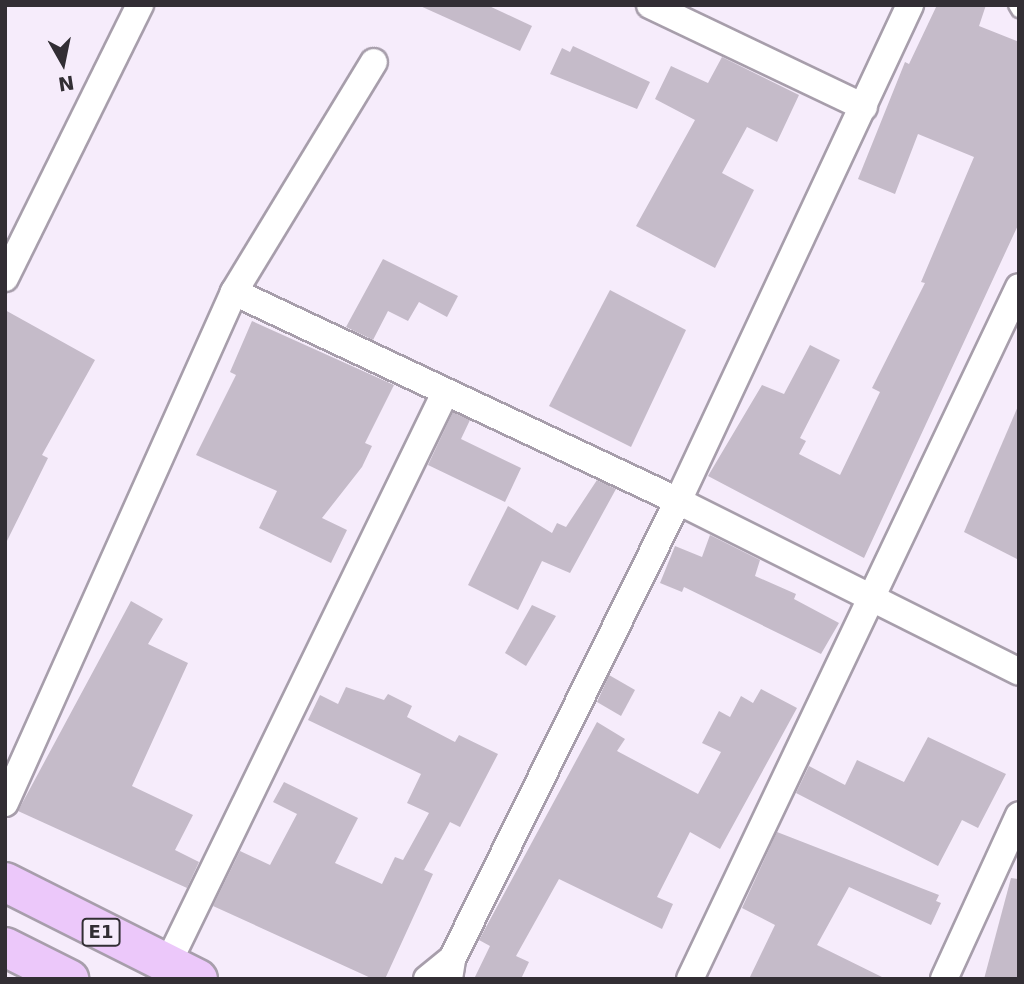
<!DOCTYPE html>
<style>
body{margin:0}
#map{position:relative;width:1024px;height:984px;overflow:hidden;background:#f6ecfb;font-family:"DejaVu Sans",sans-serif}
div>[style]{position:absolute}
[style*='--x']{left:calc(var(--x)*1px);top:calc(var(--y)*1px);width:calc(var(--w)*1px);rotate:calc(var(--a)*1deg)}
.building>*{inset:0;background:#c5bbc9}
.roads{filter:drop-shadow(2px 0 #a79eab) drop-shadow(-2px 0 #a79eab) drop-shadow(0 2px #a79eab) drop-shadow(0 -2px #a79eab)}
.service>*{height:14px;margin:-7px;padding:0 7px;transform-origin:7px;border-radius:7px;background:#fff}
.minor>*{height:26px;margin:-13px;padding:0 13px;transform-origin:13px;border-radius:13px;background:#fff}
.trunk>*{height:38px;margin:-19px;padding:0 19px;transform-origin:19px;border-radius:19px;background:#ecc8fa}
span{translate:-50% -50%;white-space:nowrap;text-align:center;line-height:1.15;-webkit-text-stroke:5px #f6ecfb;paint-order:stroke}
.shield-label span{padding:2px 5px;background:#f6ecfb;border:2px solid;border-radius:5px;-webkit-text-stroke-width:0}
.shield-label{font-size:18px;color:#322e34;font-weight:700}
.frame{position:absolute;inset:0;border:7px solid #322e34;pointer-events:none}
.north{position:absolute;left:28px;top:28px;width:70px;height:70px;-webkit-text-stroke:5px #f6ecfb;paint-order:stroke;rotate:171deg;font-size:19px;font-weight:700;line-height:28px;text-align:center;color:#322e34}
.north::after{content:'';display:block;margin:auto;width:24px;height:32px;background:#322e34;clip-path:polygon(50% 0,100% 100%,50% 72%,0 100%)}
</style>
<div id="map">
<div class="building">
<div style="clip-path:polygon(418px 5px,487px 5px,532px 26px,520px 51px)"></div>
<div style="clip-path:polygon(937px 5px,986px 5px,979px 26px,1019px 42px,1019px 223px,864px 558px,708px 476px,762px 385px,784px 394px,810px 345px,840px 360px,800px 438px,806px 441px,799px 454px,840px 475px,880px 392px,872px 388px,925px 283px,921px 282px,974px 157px,918px 134px,895px 194px,858px 179px,905px 62px,909px 64px)"></div>
<div style="clip-path:polygon(573px 46px,650px 82px,637px 109px,550px 74px,562px 48px,570px 52px)"></div>
<div style="clip-path:polygon(722px 57px,799px 95px,777px 142px,747px 127px,722px 173px,754px 190px,715px 268px,636px 226px,695px 120px,655px 99px,671px 66px,708px 83px)"></div>
<div style="clip-path:polygon(383px 259px,458px 296px,447px 317px,419px 302px,408px 321px,388px 311px,373px 340px,346px 327px)"></div>
<div style="clip-path:polygon(610px 290px,686px 330px,631px 447px,549px 406px)"></div>
<div style="clip-path:polygon(5px 310px,95px 360px,42px 455px,48px 458px,5px 545px)"></div>
<div style="clip-path:polygon(252px 321px,394px 385px,365px 443px,372px 446px,362px 467px,322px 518px,347px 530px,331px 563px,259px 528px,277px 491px,196px 455px,236px 375px,230px 372px)"></div>
<div style="clip-path:polygon(1019px 404px,1019px 560px,964px 532px)"></div>
<div style="clip-path:polygon(453px 412px,470px 420px,461px 439px,521px 468px,505px 502px,428px 465px)"></div>
<div style="clip-path:polygon(597px 480px,616px 489px,570px 573px,542px 561px,518px 610px,468px 585px,508px 506px,552px 533px,557px 523px,566px 527px)"></div>
<div style="clip-path:polygon(710px 535px,760px 560px,755px 576px,796px 594px,794px 599px,839px 623px,821px 654px,684px 587px,682px 592px,660px 583px,675px 546px,702px 557px)"></div>
<div style="clip-path:polygon(131px 601px,163px 619px,148px 644px,188px 663px,132px 786px,193px 815px,175px 850px,199px 862px,187px 888px,18px 811px)"></div>
<div style="clip-path:polygon(532px 605px,556px 616px,526px 666px,505px 653px)"></div>
<div style="clip-path:polygon(609px 675px,635px 690px,621px 716px,597px 702px)"></div>
<div style="clip-path:polygon(346px 687px,384px 700px,388px 694px,412px 706px,407px 717px,455px 742px,459px 735px,498px 754px,460px 827px,450px 822px,424px 870px,433px 874px,385px 979px,373px 979px,213px 906px,240px 851px,270px 865px,297px 814px,273px 802px,284px 782px,358px 818px,335px 863px,382px 884px,395px 857px,403px 860px,429px 813px,407px 803px,421px 774px,308px 720px,320px 695px,338px 704px)"></div>
<div style="clip-path:polygon(761px 689px,797px 708px,720px 849px,690px 832px,657px 897px,673px 904px,662px 929px,559px 879px,516px 956px,529px 962px,521px 979px,474px 979px,490px 946px,479px 940px,597px 722px,625px 739px,617px 751px,698px 794px,721px 752px,702px 743px,719px 711px,730px 717px,741px 696px,753px 703px)"></div>
<div style="clip-path:polygon(928px 737px,1006px 774px,978px 828px,962px 820px,938px 866px,796px 793px,809px 766px,845px 785px,857px 760px,904px 782px)"></div>
<div style="clip-path:polygon(777px 832px,939px 895px,936px 901px,941px 903px,931px 925px,849px 887px,817px 945px,886px 979px,749px 979px,775px 925px,742px 908px)"></div>
<div style="clip-path:polygon(1011px 878px,1019px 879px,1019px 979px,984px 979px)"></div>
</div>
<div class="roads">
<div class="service">
<div style="--x:1016;--y:5;--w:6;--a:59"></div>
</div>
<div class="minor">
<div style="--x:650;--y:5;--w:237;--a:25.5"></div>
<div style="--x:5;--y:278;--w:305;--a:-63.7"></div>
<div style="--x:234;--y:292;--w:491;--a:25.2"></div>
<div style="--x:678;--y:501;--w:381;--a:26.6"></div>
<div style="--x:5;--y:803;--w:560;--a:-65.86"></div>
<div style="--x:234;--y:292;--w:269;--a:-58.7"></div>
<div style="--x:166;--y:967;--w:636;--a:-64.08"></div>
<div style="--x:427;--y:979;--w:32;--a:-39"></div>
<div style="--x:449;--y:979;--w:20;--a:-81"></div>
<div style="--x:452;--y:959;--w:511;--a:-63.74"></div>
<div style="--x:678;--y:501;--w:548;--a:-64.93"></div>
<div style="--x:690;--y:979;--w:766;--a:-64.57"></div>
<div style="--x:944;--y:979;--w:180;--a:-65.4"></div>
</div>
<div class="trunk">
<div style="--x:5;--y:882;--w:216;--a:26.7"></div>
<div style="--x:5;--y:947;--w:72;--a:26.6"></div>
</div>
</div>
<div class="shield-label">
<span style="left:101px;top:932px">E1</span>
</div>
<div class="frame"></div>
<div class="north">N</div>
</div>
